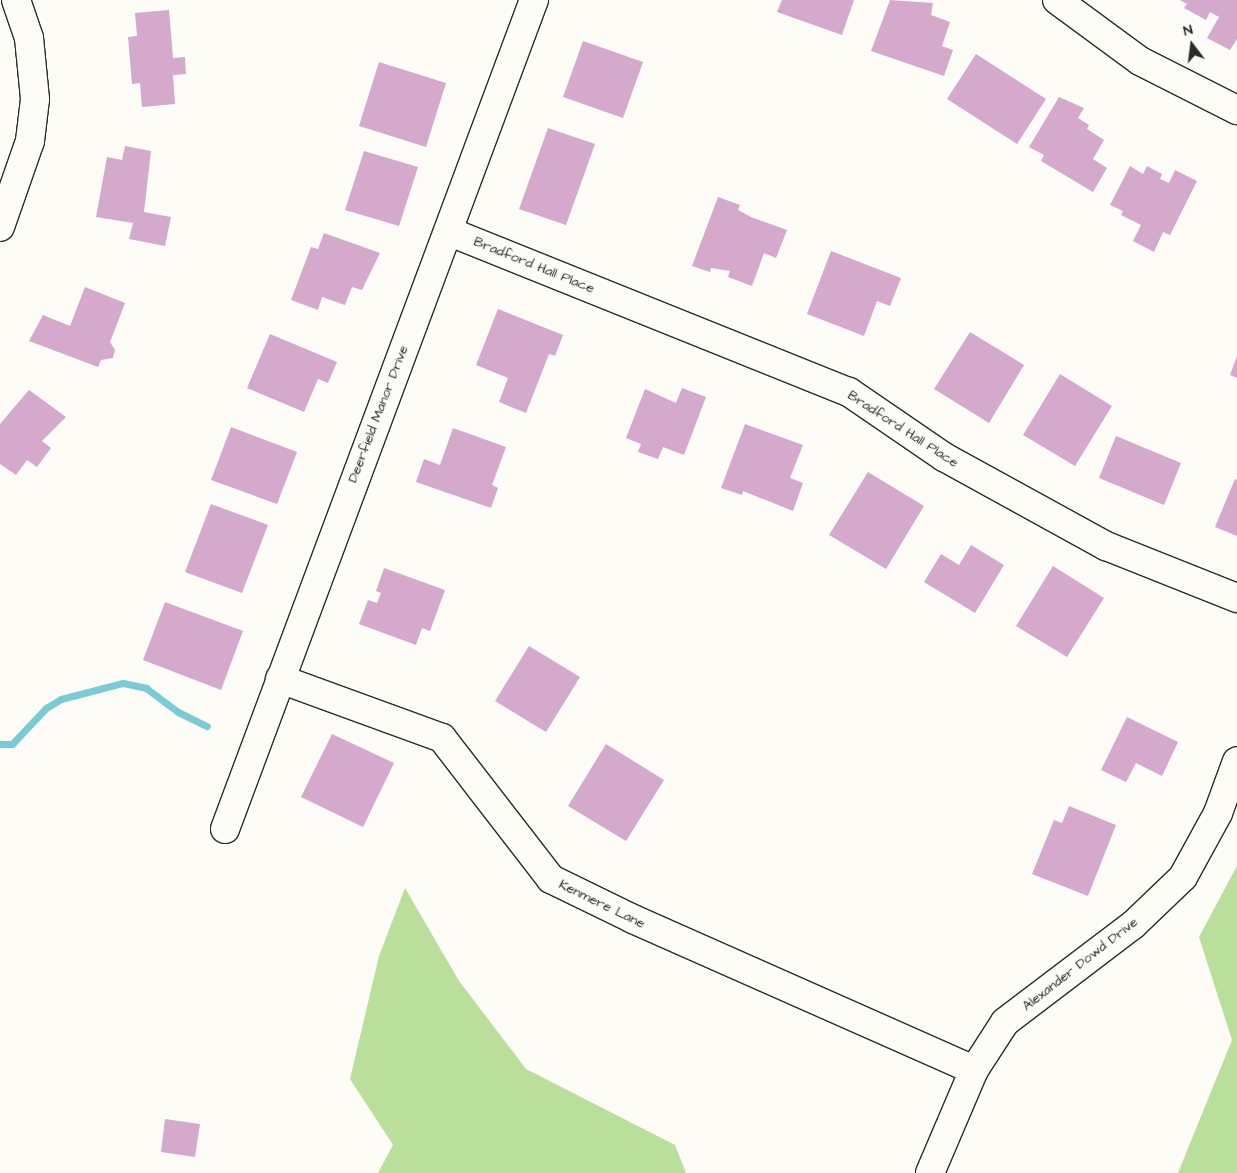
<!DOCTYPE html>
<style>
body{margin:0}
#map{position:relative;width:1237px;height:1173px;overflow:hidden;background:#fdfcf7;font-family:"Architects Daughter",sans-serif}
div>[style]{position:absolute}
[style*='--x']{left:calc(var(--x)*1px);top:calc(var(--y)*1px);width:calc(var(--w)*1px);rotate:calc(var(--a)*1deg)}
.green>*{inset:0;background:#b9df9b}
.stream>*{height:7px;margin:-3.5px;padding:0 3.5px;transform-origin:3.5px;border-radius:3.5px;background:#7bcbd4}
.building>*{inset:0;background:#d5a9cb}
.roads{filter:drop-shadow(1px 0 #2b2b2b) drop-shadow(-1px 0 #2b2b2b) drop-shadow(0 1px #2b2b2b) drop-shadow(0 -1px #2b2b2b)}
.minor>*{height:28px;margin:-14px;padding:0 14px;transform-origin:14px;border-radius:14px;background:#fdfcf7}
span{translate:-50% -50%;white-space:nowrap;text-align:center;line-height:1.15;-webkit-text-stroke:4px #fdfcf7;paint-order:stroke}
.street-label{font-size:14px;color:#2b2b2b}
.north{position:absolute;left:1167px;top:20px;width:50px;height:50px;-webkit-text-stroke:4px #fdfcf7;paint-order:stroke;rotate:345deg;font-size:14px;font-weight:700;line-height:20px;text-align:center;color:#2b2b2b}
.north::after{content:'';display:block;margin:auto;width:18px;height:22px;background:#2b2b2b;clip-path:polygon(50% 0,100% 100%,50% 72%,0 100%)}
</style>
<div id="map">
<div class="green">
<div style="clip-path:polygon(1237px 866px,1237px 1173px,1178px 1173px,1232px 1040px,1199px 937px)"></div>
<div style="clip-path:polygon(405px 888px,459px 981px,526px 1069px,675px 1145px,686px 1173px,378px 1173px,393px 1145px,350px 1079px,379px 956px)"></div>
</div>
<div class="stream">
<div style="--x:0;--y:744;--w:12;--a:0"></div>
<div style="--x:12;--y:744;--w:50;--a:-46.6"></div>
<div style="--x:46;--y:708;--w:17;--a:-31"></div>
<div style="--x:61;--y:699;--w:64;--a:-14.5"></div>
<div style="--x:123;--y:683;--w:24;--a:12"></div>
<div style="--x:146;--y:688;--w:40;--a:37"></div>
<div style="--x:178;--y:712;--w:32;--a:26"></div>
</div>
<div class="building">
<div style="clip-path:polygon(782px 0,854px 0,842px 35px,777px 12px)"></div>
<div style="clip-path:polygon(890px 0,933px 3px,931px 15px,950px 22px,942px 46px,953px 50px,944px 76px,871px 51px)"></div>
<div style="clip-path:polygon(1180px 0,1237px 0,1237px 39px,1230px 50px,1207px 38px,1219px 17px,1210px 12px,1206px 20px,1184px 8px,1187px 4px)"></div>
<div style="clip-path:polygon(169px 10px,173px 58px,185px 57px,186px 74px,173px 75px,175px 104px,142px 107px,140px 83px,132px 84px,128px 37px,137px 36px,135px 13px)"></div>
<div style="clip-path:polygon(583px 41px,643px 62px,623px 118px,563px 97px)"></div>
<div style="clip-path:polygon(976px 54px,1046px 99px,1017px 144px,947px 99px)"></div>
<div style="clip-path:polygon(379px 62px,446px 83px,426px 147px,359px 126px)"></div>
<div style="clip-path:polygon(1059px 97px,1084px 108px,1078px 118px,1089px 125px,1087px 129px,1104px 140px,1093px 159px,1107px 168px,1093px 192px,1041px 161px,1044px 155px,1029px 147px)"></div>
<div style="clip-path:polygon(548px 128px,595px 144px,566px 225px,519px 209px)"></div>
<div style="clip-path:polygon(125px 146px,151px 151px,144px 212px,171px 217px,165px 246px,129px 239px,133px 223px,96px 217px,107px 157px,122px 160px)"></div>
<div style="clip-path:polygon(364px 151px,418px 167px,399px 226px,345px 210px)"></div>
<div style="clip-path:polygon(1130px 166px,1143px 174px,1147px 166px,1162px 174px,1160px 179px,1169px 183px,1175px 170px,1197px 181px,1170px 235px,1163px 232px,1154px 252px,1133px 241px,1141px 225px,1121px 215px,1123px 211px,1110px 205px)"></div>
<div style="clip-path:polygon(718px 197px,740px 205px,738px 210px,751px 217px,787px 230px,776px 258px,764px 253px,752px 286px,728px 277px,730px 271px,711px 268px,710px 272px,692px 266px)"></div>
<div style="clip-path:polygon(324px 233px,380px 253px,362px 290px,352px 287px,345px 305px,322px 297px,318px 310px,291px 300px,311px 247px,318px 249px)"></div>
<div style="clip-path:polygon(831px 251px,901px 278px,890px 306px,877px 301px,864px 336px,807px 314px)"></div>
<div style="clip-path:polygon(85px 287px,125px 303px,110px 342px,115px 350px,113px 358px,101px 360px,98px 367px,29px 341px,43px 315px,70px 326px)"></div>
<div style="clip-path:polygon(498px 309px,563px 335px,555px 356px,549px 354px,526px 413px,499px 402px,508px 378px,476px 365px)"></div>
<div style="clip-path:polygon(970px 332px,1024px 365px,989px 423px,934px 389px)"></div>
<div style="clip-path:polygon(270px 334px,337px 362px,328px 383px,318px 379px,304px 412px,247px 388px)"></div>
<div style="clip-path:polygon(1237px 356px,1237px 378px,1230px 375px)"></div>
<div style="clip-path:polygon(1060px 374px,1112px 406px,1075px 466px,1023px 435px)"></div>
<div style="clip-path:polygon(682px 388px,706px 397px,684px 455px,663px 447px,658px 459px,638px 452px,641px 444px,626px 438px,645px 389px,676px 403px)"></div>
<div style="clip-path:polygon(29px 390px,66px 417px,42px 441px,51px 448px,37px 467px,27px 460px,16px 475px,0 464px,0 424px)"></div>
<div style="clip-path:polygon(745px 424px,803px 445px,790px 478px,803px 483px,793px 511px,743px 491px,742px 495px,721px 488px)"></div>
<div style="clip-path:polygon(231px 427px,297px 452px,277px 504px,211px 480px)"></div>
<div style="clip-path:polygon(453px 428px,506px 447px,492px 485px,498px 488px,491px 508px,416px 482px,424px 459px,440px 465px)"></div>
<div style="clip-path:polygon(1116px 436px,1181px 463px,1164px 505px,1099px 478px)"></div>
<div style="clip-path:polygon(868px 472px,924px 506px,886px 569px,829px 535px)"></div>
<div style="clip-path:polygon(1235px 479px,1237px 480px,1237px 536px,1215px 527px)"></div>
<div style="clip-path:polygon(211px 504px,268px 525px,242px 593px,185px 572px)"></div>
<div style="clip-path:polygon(971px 545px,1004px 565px,975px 613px,924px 582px,941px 554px,959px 565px)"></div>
<div style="clip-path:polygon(1053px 566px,1104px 598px,1067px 657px,1016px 626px)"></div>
<div style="clip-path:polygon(384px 568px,445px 590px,430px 631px,422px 628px,416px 645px,359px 624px,368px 600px,377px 603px,381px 593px,376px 591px)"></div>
<div style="clip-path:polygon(165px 602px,243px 631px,221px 690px,143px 660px)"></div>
<div style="clip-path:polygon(529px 646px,580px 677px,546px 732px,495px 701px)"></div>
<div style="clip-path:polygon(1127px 717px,1178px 742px,1162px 776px,1136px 763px,1126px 782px,1101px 770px)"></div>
<div style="clip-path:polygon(332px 734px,394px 763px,363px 827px,301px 797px)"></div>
<div style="clip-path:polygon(606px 744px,664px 780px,626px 841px,568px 806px)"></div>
<div style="clip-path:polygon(1069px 806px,1116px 825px,1088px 896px,1032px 874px,1054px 820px,1062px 823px)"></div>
<div style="clip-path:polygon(165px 1119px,200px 1124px,195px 1157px,161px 1152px)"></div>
</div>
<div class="roads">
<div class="minor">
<div style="--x:1057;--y:0;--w:103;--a:36.3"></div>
<div style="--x:1140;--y:61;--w:109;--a:26.8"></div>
<div style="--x:0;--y:227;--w:91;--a:-70.8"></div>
<div style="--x:30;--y:141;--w:42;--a:-83.2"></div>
<div style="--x:35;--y:99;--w:61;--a:-95.6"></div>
<div style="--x:29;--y:38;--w:40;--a:-108.9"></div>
<div style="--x:450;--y:232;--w:430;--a:21.9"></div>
<div style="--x:849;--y:392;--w:115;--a:34.4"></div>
<div style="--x:944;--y:457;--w:185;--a:28.8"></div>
<div style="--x:1106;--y:546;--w:141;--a:21.7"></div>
<div style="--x:280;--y:679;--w:172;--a:20"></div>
<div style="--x:442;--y:738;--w:178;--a:52.3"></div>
<div style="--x:551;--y:879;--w:91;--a:26"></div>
<div style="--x:633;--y:919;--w:373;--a:23.9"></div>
<div style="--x:225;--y:829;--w:885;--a:-69.56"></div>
<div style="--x:930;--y:1173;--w:112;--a:-66.9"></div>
<div style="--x:974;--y:1070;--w:57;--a:-57.1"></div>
<div style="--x:1005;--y:1022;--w:161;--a:-37.2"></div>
<div style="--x:1133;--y:925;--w:69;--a:-43.8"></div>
<div style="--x:1183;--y:877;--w:73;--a:-61.3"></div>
<div style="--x:1218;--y:813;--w:55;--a:-69.9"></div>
</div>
</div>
<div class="street-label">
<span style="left:534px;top:265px;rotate:22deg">Bradford Hall Place</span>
<span style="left:378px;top:414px;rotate:-69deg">Deerfield Manor Drive</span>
<span style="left:903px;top:429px;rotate:33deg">Bradford Hall Place</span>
<span style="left:602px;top:904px;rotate:26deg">Kenmere Lane</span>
<span style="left:1080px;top:964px;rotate:-38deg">Alexander Dowd Drive</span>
</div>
<div class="north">N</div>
</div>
